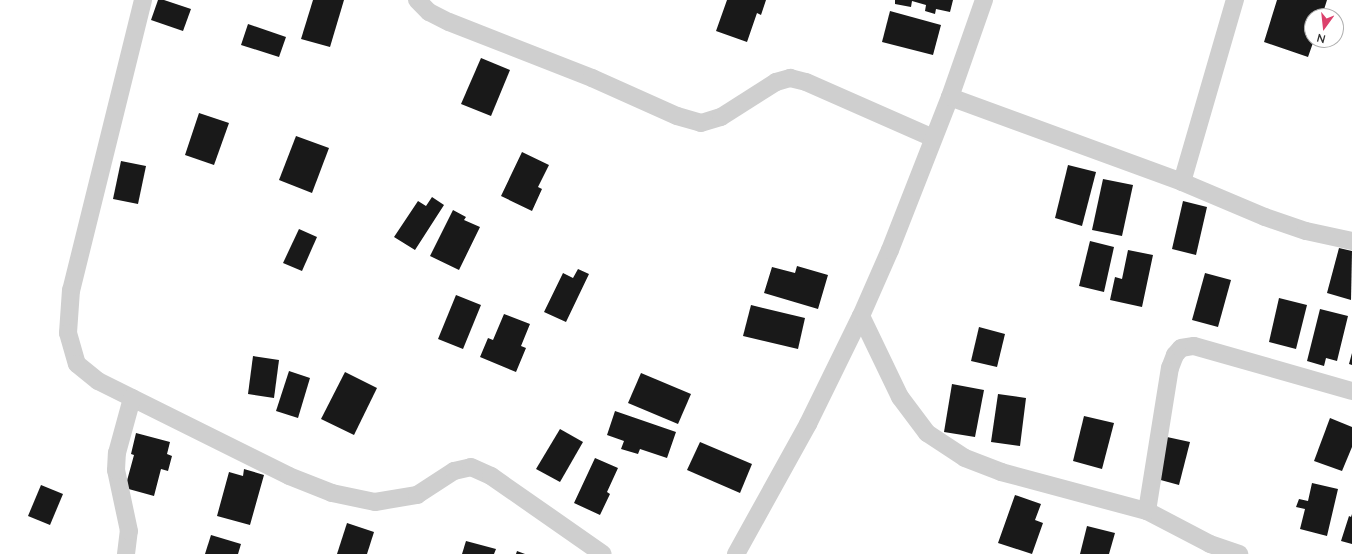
<!DOCTYPE html>
<style>
body{margin:0}
#map{position:relative;width:1352px;height:554px;overflow:hidden;background:#fff;font-family:Lato,sans-serif}
div>[style]{position:absolute}
[style*='--x']{left:calc(var(--x)*1px);top:calc(var(--y)*1px);width:calc(var(--w)*1px);rotate:calc(var(--a)*1deg)}
.building>*{inset:0;background:#191919}
.minor>*{height:18px;margin:-9px;padding:0 9px;transform-origin:9px;border-radius:9px;background:#cfcfcf}
span{translate:-50% -50%;white-space:nowrap;text-align:center;line-height:1.15;-webkit-text-stroke:4px #fff;paint-order:stroke}
.north{position:absolute;left:1304px;top:8px;width:40px;height:40px;box-sizing:border-box;background:#fff;border:1px solid #adadad;border-radius:50%;rotate:195deg;font-size:11px;font-weight:700;line-height:16px;text-align:center;color:#323232}
.north::after{content:'';display:block;margin:auto;width:14px;height:18px;background:#dc416c;clip-path:polygon(50% 0,100% 100%,50% 72%,0 100%)}
</style>
<div id="map">
<div class="building">
<div style="clip-path:polygon(158px 0,164px 0,191px 9px,183px 31px,151px 20px)"></div>
<div style="clip-path:polygon(313px 0,344px 0,330px 47px,301px 39px)"></div>
<div style="clip-path:polygon(727px 0,766px 0,761px 15px,757px 13px,747px 42px,716px 31px)"></div>
<div style="clip-path:polygon(895px 0,953px 0,950px 12px,936px 9px,935px 14px,925px 11px,926px 5px,912px 1px,911px 7px,895px 4px)"></div>
<div style="clip-path:polygon(1277px 0,1327px 0,1322px 16px,1312px 16px,1312px 40px,1314px 40px,1308px 57px,1264px 42px)"></div>
<div style="clip-path:polygon(890px 11px,941px 25px,933px 55px,882px 42px)"></div>
<div style="clip-path:polygon(248px 24px,286px 37px,279px 57px,241px 45px)"></div>
<div style="clip-path:polygon(481px 58px,510px 70px,491px 116px,461px 104px)"></div>
<div style="clip-path:polygon(199px 113px,229px 123px,214px 165px,185px 155px)"></div>
<div style="clip-path:polygon(296px 136px,329px 148px,312px 193px,279px 180px)"></div>
<div style="clip-path:polygon(522px 152px,549px 165px,538px 187px,542px 189px,532px 211px,501px 196px)"></div>
<div style="clip-path:polygon(121px 161px,146px 166px,138px 204px,113px 199px)"></div>
<div style="clip-path:polygon(1068px 165px,1096px 172px,1082px 226px,1055px 218px)"></div>
<div style="clip-path:polygon(1103px 179px,1133px 185px,1122px 236px,1092px 230px)"></div>
<div style="clip-path:polygon(432px 197px,444px 205px,415px 250px,394px 237px,418px 201px,426px 206px)"></div>
<div style="clip-path:polygon(1183px 201px,1207px 207px,1196px 255px,1172px 249px)"></div>
<div style="clip-path:polygon(453px 210px,466px 217px,464px 220px,480px 227px,459px 270px,430px 256px)"></div>
<div style="clip-path:polygon(299px 229px,317px 237px,302px 271px,283px 263px)"></div>
<div style="clip-path:polygon(1090px 241px,1114px 247px,1104px 292px,1079px 286px)"></div>
<div style="clip-path:polygon(1339px 248px,1352px 251px,1351px 300px,1327px 293px)"></div>
<div style="clip-path:polygon(1128px 250px,1153px 255px,1142px 307px,1110px 300px,1115px 277px,1122px 279px)"></div>
<div style="clip-path:polygon(797px 266px,828px 275px,818px 309px,764px 293px,772px 267px,795px 273px)"></div>
<div style="clip-path:polygon(578px 269px,589px 274px,566px 322px,544px 312px,563px 273px,573px 278px)"></div>
<div style="clip-path:polygon(1205px 273px,1231px 280px,1218px 327px,1192px 320px)"></div>
<div style="clip-path:polygon(456px 295px,481px 305px,463px 349px,438px 339px)"></div>
<div style="clip-path:polygon(1279px 298px,1307px 305px,1296px 349px,1269px 342px)"></div>
<div style="clip-path:polygon(751px 305px,805px 318px,798px 349px,743px 336px)"></div>
<div style="clip-path:polygon(1320px 309px,1348px 316px,1337px 361px,1326px 358px,1324px 366px,1307px 361px)"></div>
<div style="clip-path:polygon(504px 314px,530px 324px,521px 346px,526px 348px,516px 372px,480px 357px,488px 338px,493px 340px)"></div>
<div style="clip-path:polygon(979px 327px,1005px 334px,997px 367px,971px 361px)"></div>
<div style="clip-path:polygon(1352px 353px,1352px 365px,1349px 364px)"></div>
<div style="clip-path:polygon(253px 356px,279px 360px,274px 398px,248px 394px)"></div>
<div style="clip-path:polygon(289px 371px,310px 378px,298px 418px,276px 411px)"></div>
<div style="clip-path:polygon(345px 372px,377px 388px,354px 435px,321px 419px)"></div>
<div style="clip-path:polygon(641px 373px,691px 394px,678px 424px,628px 403px)"></div>
<div style="clip-path:polygon(952px 384px,984px 390px,975px 437px,944px 432px)"></div>
<div style="clip-path:polygon(998px 394px,1026px 398px,1020px 446px,991px 442px)"></div>
<div style="clip-path:polygon(615px 411px,676px 432px,667px 458px,640px 449px,638px 454px,621px 449px,624px 441px,607px 435px)"></div>
<div style="clip-path:polygon(1084px 416px,1114px 423px,1102px 469px,1073px 461px)"></div>
<div style="clip-path:polygon(1330px 418px,1352px 427px,1352px 447px,1342px 471px,1314px 461px)"></div>
<div style="clip-path:polygon(560px 429px,583px 442px,560px 482px,536px 469px)"></div>
<div style="clip-path:polygon(136px 433px,170px 442px,167px 454px,172px 456px,168px 471px,161px 469px,154px 496px,125px 488px,134px 455px,131px 454px)"></div>
<div style="clip-path:polygon(1167px 437px,1190px 442px,1179px 485px,1157px 479px)"></div>
<div style="clip-path:polygon(700px 442px,752px 464px,740px 493px,687px 470px)"></div>
<div style="clip-path:polygon(595px 458px,618px 468px,607px 492px,610px 494px,600px 515px,574px 503px)"></div>
<div style="clip-path:polygon(244px 469px,264px 475px,250px 525px,217px 516px,229px 472px,243px 476px)"></div>
<div style="clip-path:polygon(1312px 483px,1338px 489px,1327px 536px,1300px 529px,1305px 509px,1296px 507px,1299px 499px,1308px 501px)"></div>
<div style="clip-path:polygon(41px 485px,63px 494px,50px 525px,28px 516px)"></div>
<div style="clip-path:polygon(1015px 495px,1041px 504px,1035px 520px,1043px 523px,1032px 554px,998px 543px)"></div>
<div style="clip-path:polygon(1352px 514px,1352px 544px,1341px 541px,1349px 516px,1351px 517px)"></div>
<div style="clip-path:polygon(347px 523px,374px 532px,367px 554px,337px 554px)"></div>
<div style="clip-path:polygon(1087px 526px,1115px 533px,1109px 554px,1080px 554px)"></div>
<div style="clip-path:polygon(211px 535px,241px 544px,238px 554px,205px 554px)"></div>
<div style="clip-path:polygon(466px 541px,496px 549px,494px 554px,462px 554px)"></div>
<div style="clip-path:polygon(517px 551px,525px 554px,516px 554px)"></div>
</div>
<div class="minor">
<div style="--x:143;--y:0;--w:299;--a:103.9"></div>
<div style="--x:71;--y:290;--w:43;--a:94"></div>
<div style="--x:68;--y:333;--w:32;--a:74"></div>
<div style="--x:77;--y:364;--w:27;--a:39"></div>
<div style="--x:98;--y:381;--w:213;--a:26.4"></div>
<div style="--x:289;--y:476;--w:46;--a:21.6"></div>
<div style="--x:332;--y:493;--w:44;--a:11.8"></div>
<div style="--x:375;--y:502;--w:43;--a:-9.5"></div>
<div style="--x:417;--y:495;--w:44;--a:-33"></div>
<div style="--x:454;--y:471;--w:17;--a:-13"></div>
<div style="--x:471;--y:467;--w:22;--a:24"></div>
<div style="--x:491;--y:476;--w:136;--a:34.9"></div>
<div style="--x:417;--y:0;--w:17;--a:45"></div>
<div style="--x:429;--y:12;--w:22;--a:27"></div>
<div style="--x:449;--y:22;--w:154;--a:21.4"></div>
<div style="--x:592;--y:78;--w:93;--a:24.1"></div>
<div style="--x:677;--y:116;--w:25;--a:16"></div>
<div style="--x:701;--y:123;--w:21;--a:-17"></div>
<div style="--x:721;--y:117;--w:65;--a:-32.5"></div>
<div style="--x:776;--y:82;--w:15;--a:-16"></div>
<div style="--x:790;--y:78;--w:16;--a:14"></div>
<div style="--x:806;--y:82;--w:139;--a:23.8"></div>
<div style="--x:950;--y:97;--w:247;--a:20.1"></div>
<div style="--x:1182;--y:182;--w:90;--a:22.9"></div>
<div style="--x:1265;--y:217;--w:43;--a:18.9"></div>
<div style="--x:1306;--y:231;--w:47;--a:12.3"></div>
<div style="--x:1182;--y:182;--w:190;--a:-73.8"></div>
<div style="--x:861;--y:316;--w:90;--a:64.3"></div>
<div style="--x:900;--y:397;--w:45;--a:53.1"></div>
<div style="--x:927;--y:433;--w:45;--a:33.3"></div>
<div style="--x:965;--y:458;--w:39;--a:21"></div>
<div style="--x:1001;--y:472;--w:151;--a:15"></div>
<div style="--x:1147;--y:511;--w:71;--a:27.6"></div>
<div style="--x:1210;--y:544;--w:31;--a:19"></div>
<div style="--x:1147;--y:511;--w:145;--a:-80.9"></div>
<div style="--x:1170;--y:368;--w:14;--a:-69"></div>
<div style="--x:1175;--y:355;--w:9;--a:-49"></div>
<div style="--x:1181;--y:348;--w:13;--a:-9"></div>
<div style="--x:1194;--y:346;--w:164;--a:15.9"></div>
<div style="--x:126;--y:554;--w:23;--a:-83"></div>
<div style="--x:129;--y:531;--w:62;--a:-102"></div>
<div style="--x:116;--y:470;--w:17;--a:-87"></div>
<div style="--x:117;--y:453;--w:57;--a:-74.7"></div>
<div style="--x:736;--y:554;--w:149;--a:-61"></div>
<div style="--x:808;--y:424;--w:120;--a:-63.9"></div>
<div style="--x:861;--y:316;--w:72;--a:-66.3"></div>
<div style="--x:890;--y:250;--w:164;--a:-68.6"></div>
<div style="--x:950;--y:97;--w:103;--a:-70.7"></div>
</div>
<div class="north">N</div>
</div>
